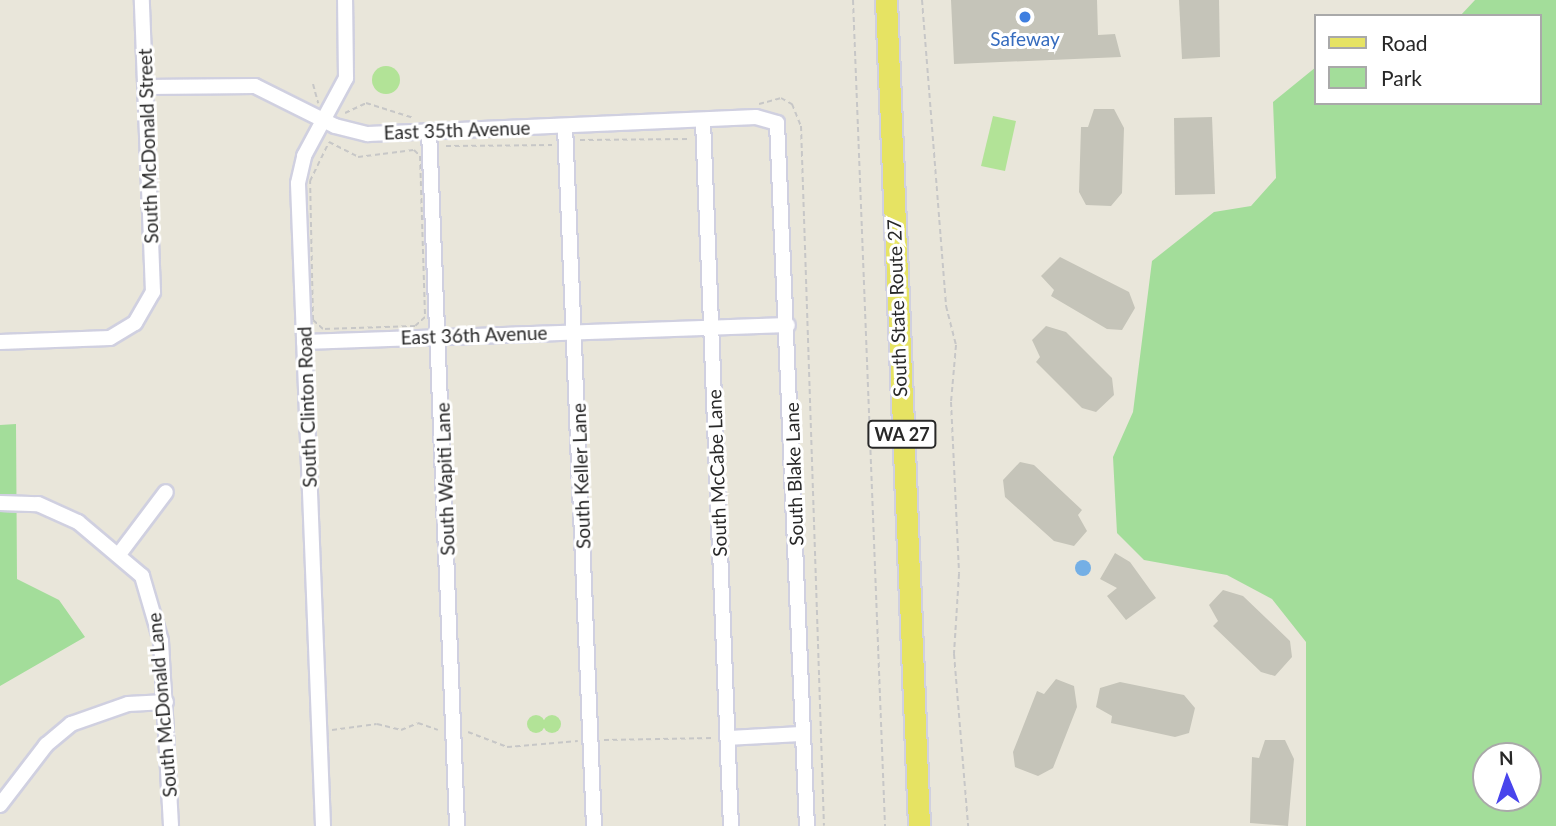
<!DOCTYPE html>
<style>
body{margin:0}
#map{position:relative;width:1556px;height:826px;overflow:hidden;background:#e9e6da;font-family:Lato,sans-serif}
div>[style]{position:absolute}
[style*='--x']{left:calc(var(--x)*1px);top:calc(var(--y)*1px);width:calc(var(--w)*1px);rotate:calc(var(--a)*1deg)}
.green>*{inset:0;background:#a3dd9a}
.pitch>*{inset:0;background:#b2e397}
.round{border-radius:50%}
.water>*{inset:0;background:#74afe5}
.building>*{inset:0;background:#c5c4b9}
.path>*{height:2px;margin-top:-1px;transform-origin:0;background:repeating-linear-gradient(90deg,#c7c7c7 0 5px,transparent 0 8.5px)}
.roads{filter:drop-shadow(2px 0 #d0d0e0) drop-shadow(-2px 0 #d0d0e0) drop-shadow(0 2px #d0d0e0) drop-shadow(0 -2px #d0d0e0)}
.street>*{height:14px;margin:-7px;padding:0 7px;transform-origin:7px;border-radius:7px;background:#fff}
.primary>*{height:21px;margin:-10.5px;padding:0 10.5px;transform-origin:10.5px;border-radius:10.5px;background:#e6e363}
.dots>*{width:19px;height:19px;translate:-50% -50%;box-sizing:border-box;border:4px solid #fff;border-radius:50%}
span{translate:-50% -50%;white-space:nowrap;text-align:center;line-height:1.15;-webkit-text-stroke:6px #fff;paint-order:stroke}
.shield-label span{padding:2px 5px;background:#fff;border:2px solid;border-radius:5px;-webkit-text-stroke-width:0}
.shield-label{font-size:18px;color:#282828;font-weight:700}
.shop-label{font-size:19px;color:#366cbe}
.street-label{font-size:19px;color:#282828}
.legend{position:absolute;left:1314px;top:14px;width:228px;height:91px;box-sizing:border-box;background:#fff;border:2px solid #a9a9a9;margin:0;padding:9px 12px;list-style:none;font-size:21px;color:#282828}
.legend li{display:flex;align-items:center;gap:14px;height:35px}
.legend b{width:35px;border:2px solid #a9a9a9}
.north{position:absolute;left:1472px;top:742px;width:70px;height:70px;box-sizing:border-box;background:#fff;border:2px solid #a9a9a9;border-radius:50%;rotate:358deg;font-size:19px;font-weight:700;line-height:28px;text-align:center;color:#282828}
.north::after{content:'';display:block;margin:auto;width:24px;height:32px;background:#4945ec;clip-path:polygon(50% 0,100% 100%,50% 72%,0 100%)}
</style>
<div id="map">
<div class="green">
<div style="clip-path:polygon(evenodd,1475px 0,1556px 0,1556px 826px,1306px 826px,1306px 642px,1272px 599px,1227px 575px,1144px 560px,1117px 533px,1113px 457px,1133px 412px,1152px 261px,1214px 212px,1251px 206px,1276px 178px,1273px 102px,1316px 67px,1316px 103px,1540px 103px,1540px 16px,1460px 16px,1475px 0,1486px 756px,1528px 756px,1528px 798px,1486px 798px,1486px 756px)"></div>
<div style="clip-path:polygon(16px 424px,17px 579px,59px 600px,85px 637px,0 686px,0 425px)"></div>
</div>
<div class="pitch">
<div class="round" style="left:372px;top:66px;width:28px;height:28px"></div>
<div style="clip-path:polygon(993px 116px,1016px 121px,1005px 171px,981px 166px)"></div>
<div class="round" style="left:527px;top:715px;width:18px;height:18px"></div>
<div class="round" style="left:543px;top:715px;width:18px;height:18px"></div>
</div>
<div class="water">
<div class="round" style="left:1075px;top:560px;width:16px;height:16px"></div>
</div>
<div class="building">
<div style="clip-path:polygon(951px 0,1097px 0,1098px 35px,1115px 34px,1121px 57px,954px 64px)"></div>
<div style="clip-path:polygon(1179px 0,1219px 0,1220px 57px,1182px 59px)"></div>
<div style="clip-path:polygon(1094px 109px,1114px 109px,1124px 128px,1122px 193px,1111px 206px,1086px 205px,1079px 192px,1081px 127px,1088px 127px)"></div>
<div style="clip-path:polygon(1212px 117px,1215px 194px,1175px 195px,1174px 118px)"></div>
<div style="clip-path:polygon(1060px 257px,1129px 292px,1135px 308px,1122px 330px,1107px 329px,1051px 296px,1054px 290px,1041px 276px)"></div>
<div style="clip-path:polygon(1046px 326px,1066px 332px,1112px 378px,1114px 395px,1096px 412px,1082px 408px,1036px 362px,1040px 357px,1032px 340px)"></div>
<div style="clip-path:polygon(1020px 462px,1034px 465px,1082px 510px,1078px 515px,1087px 531px,1074px 546px,1054px 541px,1005px 497px,1003px 480px)"></div>
<div style="clip-path:polygon(1115px 553px,1130px 562px,1156px 598px,1126px 620px,1107px 596px,1117px 588px,1100px 579px)"></div>
<div style="clip-path:polygon(1223px 590px,1243px 596px,1290px 641px,1292px 657px,1275px 676px,1261px 672px,1213px 626px,1218px 621px,1209px 605px)"></div>
<div style="clip-path:polygon(1056px 679px,1074px 686px,1077px 707px,1053px 768px,1038px 776px,1015px 767px,1013px 752px,1037px 691px,1044px 694px)"></div>
<div style="clip-path:polygon(1120px 682px,1184px 695px,1195px 708px,1189px 733px,1175px 737px,1111px 723px,1112px 716px,1096px 707px,1100px 688px)"></div>
<div style="clip-path:polygon(1265px 740px,1285px 740px,1294px 759px,1288px 826px,1250px 823px,1252px 757px,1259px 758px)"></div>
</div>
<div class="path">
<div style="--x:853;--y:0;--w:827;--a:87.78"></div>
<div style="--x:922;--y:0;--w:307;--a:85.5"></div>
<div style="--x:946;--y:306;--w:40;--a:75.6"></div>
<div style="--x:956;--y:345;--w:57;--a:95"></div>
<div style="--x:951;--y:402;--w:172;--a:87.3"></div>
<div style="--x:959;--y:574;--w:80;--a:93.6"></div>
<div style="--x:954;--y:654;--w:173;--a:85.3"></div>
<div style="--x:313;--y:84;--w:20;--a:75"></div>
<div style="--x:759;--y:104;--w:23;--a:-15"></div>
<div style="--x:781;--y:98;--w:13;--a:29"></div>
<div style="--x:792;--y:104;--w:24;--a:68"></div>
<div style="--x:801;--y:126;--w:700;--a:88.12"></div>
<div style="--x:345;--y:113;--w:23;--a:-25"></div>
<div style="--x:366;--y:103;--w:50;--a:17.4"></div>
<div style="--x:580;--y:140;--w:109;--a:-0.5"></div>
<div style="--x:329;--y:142;--w:33;--a:27"></div>
<div style="--x:358;--y:157;--w:56;--a:-7.1"></div>
<div style="--x:414;--y:150;--w:8;--a:45"></div>
<div style="--x:420;--y:156;--w:161;--a:88.2"></div>
<div style="--x:425;--y:317;--w:13;--a:138"></div>
<div style="--x:415;--y:326;--w:92;--a:178.1"></div>
<div style="--x:323;--y:329;--w:13;--a:-138"></div>
<div style="--x:313;--y:320;--w:139;--a:-91.2"></div>
<div style="--x:310;--y:181;--w:43;--a:-64"></div>
<div style="--x:446;--y:146;--w:106;--a:-0.5"></div>
<div style="--x:332;--y:730;--w:45;--a:-7.6"></div>
<div style="--x:377;--y:724;--w:25;--a:14"></div>
<div style="--x:401;--y:730;--w:18;--a:-22"></div>
<div style="--x:418;--y:723;--w:21;--a:19"></div>
<div style="--x:468;--y:732;--w:42;--a:21"></div>
<div style="--x:507;--y:747;--w:71;--a:-4.8"></div>
<div style="--x:604;--y:740;--w:110;--a:-1"></div>
</div>
<div class="roads">
<div class="street">
<div style="--x:146;--y:87;--w:109;--a:-0.5"></div>
<div style="--x:255;--y:86;--w:89;--a:26.6"></div>
<div style="--x:335;--y:126;--w:34;--a:14"></div>
<div style="--x:368;--y:134;--w:388;--a:-2.5"></div>
<div style="--x:756;--y:117;--w:22;--a:16"></div>
<div style="--x:777;--y:123;--w:704;--a:87.56"></div>
<div style="--x:703;--y:121;--w:706;--a:87.73"></div>
<div style="--x:565;--y:126;--w:701;--a:87.63"></div>
<div style="--x:429;--y:131;--w:696;--a:87.69"></div>
<div style="--x:0;--y:342;--w:110;--a:-2.1"></div>
<div style="--x:110;--y:338;--w:29;--a:-31"></div>
<div style="--x:135;--y:323;--w:36;--a:-60"></div>
<div style="--x:153;--y:292;--w:292;--a:-92.2"></div>
<div style="--x:304;--y:342;--w:484;--a:-2"></div>
<div style="--x:0;--y:503;--w:38;--a:2"></div>
<div style="--x:38;--y:504;--w:44;--a:24.2"></div>
<div style="--x:78;--y:522;--w:84;--a:40.2"></div>
<div style="--x:142;--y:576;--w:68;--a:73.7"></div>
<div style="--x:161;--y:641;--w:185;--a:86.9"></div>
<div style="--x:120;--y:553;--w:76;--a:-53"></div>
<div style="--x:728;--y:738;--w:75;--a:-3.1"></div>
<div style="--x:0;--y:805;--w:76;--a:-52.5"></div>
<div style="--x:46;--y:745;--w:33;--a:-40"></div>
<div style="--x:71;--y:724;--w:60;--a:-19.3"></div>
<div style="--x:128;--y:704;--w:38;--a:-3"></div>
<div style="--x:323;--y:826;--w:643;--a:-92.23"></div>
<div style="--x:298;--y:183;--w:28;--a:-77"></div>
<div style="--x:304;--y:156;--w:89;--a:-61.7"></div>
<div style="--x:346;--y:78;--w:78;--a:-90.7"></div>
</div>
<div class="primary">
<div style="--x:886;--y:0;--w:827;--a:87.71"></div>
</div>
</div>
<div class="dots">
<div style="left:1025px;top:17px;background:#3f7fe0"></div>
</div>
<div class="shield-label">
<span style="left:902px;top:434px">WA 27</span>
</div>
<div class="shop-label">
<span style="left:1025px;top:39px">Safeway</span>
</div>
<div class="street-label">
<span style="left:457px;top:130px;rotate:-2deg">East 35th Avenue</span>
<span style="left:148px;top:146px;rotate:-92deg">South McDonald Street</span>
<span style="left:897px;top:308px;rotate:-92deg">South State Route 27</span>
<span style="left:474px;top:335px;rotate:-2deg">East 36th Avenue</span>
<span style="left:307px;top:407px;rotate:-92deg">South Clinton Road</span>
<span style="left:717px;top:473px;rotate:-92deg">South McCabe Lane</span>
<span style="left:794px;top:474px;rotate:-92deg">South Blake Lane</span>
<span style="left:581px;top:476px;rotate:-92deg">South Keller Lane</span>
<span style="left:445px;top:479px;rotate:-92deg">South Wapiti Lane</span>
<span style="left:162px;top:705px;rotate:-95deg">South McDonald Lane</span>
</div>
<ul class="legend">
<li><b style="height:9px;background:#e6e363"></b>Road</li>
<li><b style="height:19px;background:#a3dd9a"></b>Park</li>
</ul>
<div class="north">N</div>
</div>
